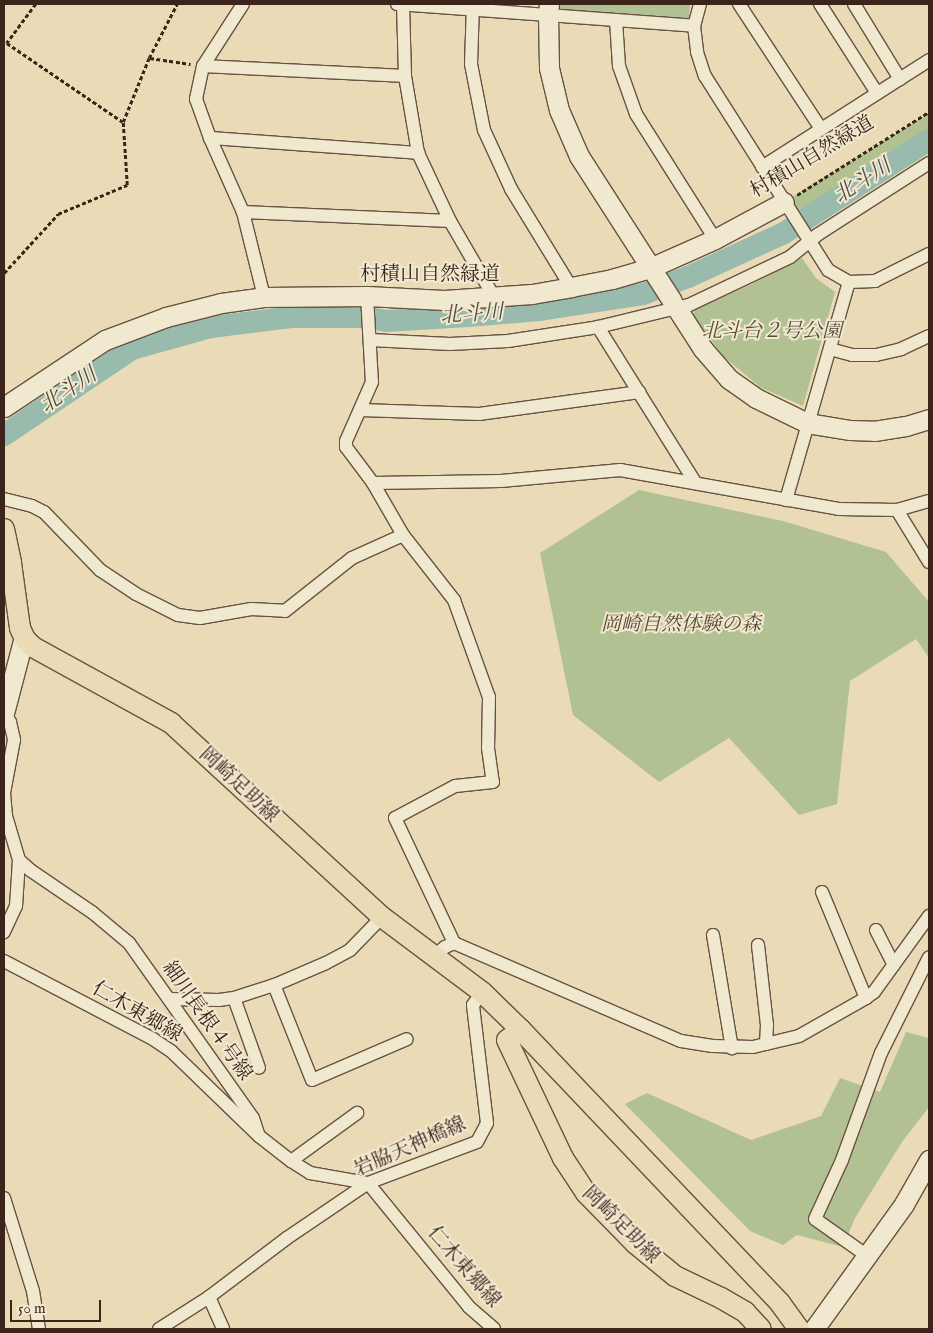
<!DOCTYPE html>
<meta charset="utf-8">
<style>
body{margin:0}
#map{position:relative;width:933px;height:1333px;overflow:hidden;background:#eadbb6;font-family:"IM FELL English","Noto Serif JP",serif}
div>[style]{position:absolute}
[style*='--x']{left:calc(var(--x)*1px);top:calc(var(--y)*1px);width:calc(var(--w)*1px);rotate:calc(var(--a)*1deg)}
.green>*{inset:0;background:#b1c192}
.river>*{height:22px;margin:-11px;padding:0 11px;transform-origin:11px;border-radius:11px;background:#98bbae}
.path>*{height:2.5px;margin-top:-1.25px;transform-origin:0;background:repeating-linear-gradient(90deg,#3c241b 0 4px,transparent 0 6.5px)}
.roads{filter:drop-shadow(1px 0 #685242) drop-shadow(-1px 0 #685242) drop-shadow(0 1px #685242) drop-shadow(0 -1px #685242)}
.street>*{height:12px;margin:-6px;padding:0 6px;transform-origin:6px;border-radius:6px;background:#f1e8d0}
.secondary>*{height:19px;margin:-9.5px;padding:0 9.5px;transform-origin:9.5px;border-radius:9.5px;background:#f1e8d0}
.primary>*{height:20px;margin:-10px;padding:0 10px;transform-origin:10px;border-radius:10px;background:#eadbb6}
span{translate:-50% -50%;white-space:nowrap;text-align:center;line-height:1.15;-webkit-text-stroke:4px #f1e8d0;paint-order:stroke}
.street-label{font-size:20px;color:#3c241b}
.park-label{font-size:20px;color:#594b39;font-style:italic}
.water-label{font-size:21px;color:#534a40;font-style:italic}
.frame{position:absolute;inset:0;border:5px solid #3c241b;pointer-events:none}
.scale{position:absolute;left:10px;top:1300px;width:91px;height:22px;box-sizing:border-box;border:2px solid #3c241b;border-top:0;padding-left:6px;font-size:15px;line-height:18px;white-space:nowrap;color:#3c241b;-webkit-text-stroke:4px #f1e8d0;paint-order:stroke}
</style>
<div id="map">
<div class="green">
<div style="clip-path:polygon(559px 4px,690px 4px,689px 19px,559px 9px)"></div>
<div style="clip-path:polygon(929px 113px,929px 136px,796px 220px,784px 202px)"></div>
<div style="clip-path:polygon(802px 258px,816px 278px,835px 292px,803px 406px,760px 387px,723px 356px,694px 317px,694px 310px,752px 284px)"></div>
<div style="clip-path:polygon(639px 490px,783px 521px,886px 552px,929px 602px,929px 658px,916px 639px,850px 681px,837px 804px,799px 815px,729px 738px,659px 782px,573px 715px,540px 553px)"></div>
<div style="clip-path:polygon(906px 1032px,929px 1038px,929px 1107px,902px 1142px,855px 1218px,843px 1247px,797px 1235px,783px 1245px,750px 1231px,625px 1104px,647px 1093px,751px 1140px,821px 1116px,840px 1078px,880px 1092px)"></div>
</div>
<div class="river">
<div style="--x:4;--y:435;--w:154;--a:-33.9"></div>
<div style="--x:132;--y:349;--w:82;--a:-15.6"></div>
<div style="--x:211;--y:327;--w:83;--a:-7"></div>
<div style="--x:293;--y:317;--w:69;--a:0"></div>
<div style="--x:362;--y:317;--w:24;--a:9"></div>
<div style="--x:386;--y:321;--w:82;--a:-3.5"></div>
<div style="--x:468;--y:316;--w:72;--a:-4.8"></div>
<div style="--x:540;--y:310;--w:104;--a:-8.8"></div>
<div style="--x:643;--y:294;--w:48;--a:-20.7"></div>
<div style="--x:688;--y:277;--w:106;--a:-24.6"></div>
<div style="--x:784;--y:233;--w:172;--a:-32.7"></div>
</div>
<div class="path">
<div style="--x:36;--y:4;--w:49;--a:126.6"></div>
<div style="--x:7;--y:43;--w:140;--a:34.3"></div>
<div style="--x:150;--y:58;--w:41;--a:8.3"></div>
<div style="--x:797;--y:195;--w:156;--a:-32.2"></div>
<div style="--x:4;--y:273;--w:80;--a:-47.5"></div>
<div style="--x:58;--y:214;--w:75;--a:-22.8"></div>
<div style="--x:127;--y:185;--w:63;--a:-93.6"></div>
<div style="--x:123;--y:122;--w:69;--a:-67.9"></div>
<div style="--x:149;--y:58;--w:61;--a:-62.6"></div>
</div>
<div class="roads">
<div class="street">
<div style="--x:243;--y:4;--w:74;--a:122.8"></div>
<div style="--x:203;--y:66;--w:34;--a:102"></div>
<div style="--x:196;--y:99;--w:41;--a:70.3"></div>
<div style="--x:210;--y:138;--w:81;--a:66"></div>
<div style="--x:243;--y:212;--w:88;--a:76.1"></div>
<div style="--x:397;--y:4;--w:298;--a:4.2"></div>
<div style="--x:403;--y:4;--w:72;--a:88.4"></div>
<div style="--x:405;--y:76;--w:78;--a:80.4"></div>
<div style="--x:418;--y:153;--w:75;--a:64.8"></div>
<div style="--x:450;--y:221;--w:88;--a:59.9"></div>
<div style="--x:473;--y:4;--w:60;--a:91.9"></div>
<div style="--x:471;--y:64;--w:67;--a:78.9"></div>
<div style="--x:484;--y:130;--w:65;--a:65.4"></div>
<div style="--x:511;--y:189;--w:115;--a:58.5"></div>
<div style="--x:700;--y:4;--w:23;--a:105"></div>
<div style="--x:694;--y:26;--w:26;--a:83"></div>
<div style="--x:697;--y:52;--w:25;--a:72"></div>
<div style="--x:705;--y:76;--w:230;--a:57.6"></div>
<div style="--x:828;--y:270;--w:24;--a:30"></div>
<div style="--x:849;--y:282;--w:26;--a:-2"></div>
<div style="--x:875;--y:281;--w:60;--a:-26.6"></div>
<div style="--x:739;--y:4;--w:149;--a:56.7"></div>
<div style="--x:820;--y:4;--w:106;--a:57.4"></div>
<div style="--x:854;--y:4;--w:88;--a:58.5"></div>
<div style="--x:616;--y:20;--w:46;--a:86.3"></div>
<div style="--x:619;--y:66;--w:51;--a:70.5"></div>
<div style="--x:636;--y:114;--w:148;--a:57.7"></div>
<div style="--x:203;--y:66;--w:202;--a:2.8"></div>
<div style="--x:210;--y:138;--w:209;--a:4.1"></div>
<div style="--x:762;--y:167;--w:198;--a:-32.6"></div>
<div style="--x:243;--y:212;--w:207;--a:2.5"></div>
<div style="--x:367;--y:296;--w:86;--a:86.7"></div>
<div style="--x:372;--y:382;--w:64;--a:113.8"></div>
<div style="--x:346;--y:441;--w:6;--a:90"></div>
<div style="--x:346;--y:447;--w:45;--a:53.1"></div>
<div style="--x:373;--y:483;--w:60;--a:60"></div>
<div style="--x:403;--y:535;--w:83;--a:51.9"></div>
<div style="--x:454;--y:600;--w:103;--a:70.2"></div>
<div style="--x:489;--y:697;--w:51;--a:91.1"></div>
<div style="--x:488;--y:748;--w:34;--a:82"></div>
<div style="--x:493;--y:782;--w:38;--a:174"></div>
<div style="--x:455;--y:786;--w:68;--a:151.9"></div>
<div style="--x:395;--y:818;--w:138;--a:64.7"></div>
<div style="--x:598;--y:327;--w:183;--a:58"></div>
<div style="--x:370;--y:340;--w:80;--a:2.9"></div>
<div style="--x:450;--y:344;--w:58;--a:-3"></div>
<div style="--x:508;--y:341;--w:91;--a:-8.8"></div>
<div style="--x:598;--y:327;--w:94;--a:-13.6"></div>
<div style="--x:689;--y:305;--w:112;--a:-25.4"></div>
<div style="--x:790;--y:257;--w:35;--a:-39"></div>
<div style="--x:817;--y:235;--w:133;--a:-32.7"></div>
<div style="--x:830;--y:349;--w:23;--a:15"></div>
<div style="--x:852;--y:355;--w:24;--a:0"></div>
<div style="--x:876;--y:355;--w:26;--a:-13"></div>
<div style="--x:901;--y:349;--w:31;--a:-25"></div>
<div style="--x:360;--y:410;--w:119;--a:1.9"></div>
<div style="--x:479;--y:414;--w:162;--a:-7.8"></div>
<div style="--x:373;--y:483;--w:128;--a:-0.9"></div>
<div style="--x:501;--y:481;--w:120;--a:-5.3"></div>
<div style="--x:620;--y:470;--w:222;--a:10.1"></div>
<div style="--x:839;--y:509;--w:58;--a:1"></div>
<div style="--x:897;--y:510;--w:33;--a:-16"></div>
<div style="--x:4;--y:499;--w:29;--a:14"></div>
<div style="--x:32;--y:506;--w:13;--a:27"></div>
<div style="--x:44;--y:512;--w:81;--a:46"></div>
<div style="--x:100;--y:570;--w:43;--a:33.7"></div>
<div style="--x:136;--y:594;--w:47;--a:26.6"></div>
<div style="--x:178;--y:615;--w:22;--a:8"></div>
<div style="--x:200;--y:618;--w:52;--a:-10"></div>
<div style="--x:251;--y:609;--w:34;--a:3"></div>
<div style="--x:285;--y:611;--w:85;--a:-38.3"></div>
<div style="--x:352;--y:558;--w:56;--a:-24.3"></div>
<div style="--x:786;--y:500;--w:227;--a:-73.9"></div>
<div style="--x:897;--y:510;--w:61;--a:58.4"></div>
<div style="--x:4;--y:713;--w:11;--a:56"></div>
<div style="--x:10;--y:722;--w:18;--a:77"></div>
<div style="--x:14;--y:740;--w:54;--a:100.7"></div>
<div style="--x:4;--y:793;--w:23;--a:85"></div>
<div style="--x:6;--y:816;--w:46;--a:73.5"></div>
<div style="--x:19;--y:860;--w:46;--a:93.7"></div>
<div style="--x:16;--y:906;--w:29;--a:115"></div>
<div style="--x:19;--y:860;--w:15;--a:42"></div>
<div style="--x:30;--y:870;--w:76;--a:34.3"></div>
<div style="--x:93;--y:913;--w:47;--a:39.8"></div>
<div style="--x:129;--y:943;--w:214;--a:54.7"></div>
<div style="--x:253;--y:1118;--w:19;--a:72"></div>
<div style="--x:259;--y:1136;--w:41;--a:38"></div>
<div style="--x:291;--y:1161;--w:22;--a:32"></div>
<div style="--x:310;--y:1173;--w:59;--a:9.8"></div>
<div style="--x:822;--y:892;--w:115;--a:67.5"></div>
<div style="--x:876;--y:930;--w:39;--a:63"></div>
<div style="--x:713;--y:935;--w:115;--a:80.5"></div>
<div style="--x:758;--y:945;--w:81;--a:83.6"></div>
<div style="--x:767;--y:1025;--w:19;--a:93"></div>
<div style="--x:434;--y:956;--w:14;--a:-39"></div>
<div style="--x:445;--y:947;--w:10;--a:-24"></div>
<div style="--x:454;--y:943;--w:247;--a:23.4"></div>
<div style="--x:681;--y:1041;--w:32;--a:9"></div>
<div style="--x:713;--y:1046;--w:40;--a:1.4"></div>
<div style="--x:753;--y:1047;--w:47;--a:-13.4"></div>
<div style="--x:799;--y:1036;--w:77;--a:-29.6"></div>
<div style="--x:866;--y:998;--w:10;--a:-37"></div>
<div style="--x:874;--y:992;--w:94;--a:-54.1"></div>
<div style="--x:4;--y:961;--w:168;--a:27.6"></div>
<div style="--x:153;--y:1039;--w:22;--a:34"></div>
<div style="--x:171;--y:1051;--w:120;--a:44"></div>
<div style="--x:274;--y:985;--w:102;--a:68.2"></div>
<div style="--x:312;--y:1080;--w:103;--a:-23.3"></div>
<div style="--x:234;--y:998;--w:74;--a:70.3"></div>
<div style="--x:170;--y:999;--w:49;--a:1.2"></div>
<div style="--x:219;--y:1000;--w:15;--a:-8"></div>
<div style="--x:234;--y:998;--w:45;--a:-18"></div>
<div style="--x:277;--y:984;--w:53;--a:-23.2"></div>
<div style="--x:326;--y:963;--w:27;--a:-28"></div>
<div style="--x:350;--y:950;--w:46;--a:-45.9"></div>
<div style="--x:291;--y:1161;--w:82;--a:-36"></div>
<div style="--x:368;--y:1183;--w:160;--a:50.8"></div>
<div style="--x:469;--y:1307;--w:33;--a:41"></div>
<div style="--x:4;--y:1198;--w:97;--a:72.7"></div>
<div style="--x:33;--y:1291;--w:38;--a:81"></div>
<div style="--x:866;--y:1255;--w:62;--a:-144.8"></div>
<div style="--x:815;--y:1219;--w:65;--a:-65.4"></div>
<div style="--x:842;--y:1160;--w:114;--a:-70"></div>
<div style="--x:881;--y:1053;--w:107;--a:-63.4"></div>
<div style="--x:209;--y:1297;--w:35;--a:66"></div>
<div style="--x:159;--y:1329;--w:59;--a:-32.6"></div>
<div style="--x:209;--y:1297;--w:98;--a:-37.1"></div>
<div style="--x:287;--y:1238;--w:98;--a:-34.2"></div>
<div style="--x:368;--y:1183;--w:116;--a:-20.6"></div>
<div style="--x:477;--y:1142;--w:21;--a:-62"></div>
<div style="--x:487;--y:1123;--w:119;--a:-96.8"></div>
<div style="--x:473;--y:1005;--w:16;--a:-55"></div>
</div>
<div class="secondary">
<div style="--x:549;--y:4;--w:11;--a:95"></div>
<div style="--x:548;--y:15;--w:53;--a:88.9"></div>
<div style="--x:549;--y:68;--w:43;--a:76.6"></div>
<div style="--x:559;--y:110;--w:50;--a:66.5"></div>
<div style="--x:579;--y:156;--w:172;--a:57.3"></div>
<div style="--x:676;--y:307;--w:50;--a:57.3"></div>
<div style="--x:703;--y:349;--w:40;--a:49"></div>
<div style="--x:729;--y:379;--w:33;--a:35"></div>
<div style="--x:756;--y:398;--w:57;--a:26.1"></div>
<div style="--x:807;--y:423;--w:44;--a:9.2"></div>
<div style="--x:850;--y:430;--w:24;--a:2"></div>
<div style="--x:874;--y:431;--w:32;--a:-9"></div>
<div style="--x:906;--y:426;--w:24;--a:-17"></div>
<div style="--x:4;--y:407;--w:121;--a:-33.6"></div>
<div style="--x:105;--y:340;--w:65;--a:-20.7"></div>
<div style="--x:166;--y:317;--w:57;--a:-14.3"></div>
<div style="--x:221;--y:303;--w:43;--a:-7.9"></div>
<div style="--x:264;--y:297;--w:103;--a:-0.6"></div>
<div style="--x:367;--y:296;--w:77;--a:3"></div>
<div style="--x:444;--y:300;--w:88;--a:-3.9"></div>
<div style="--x:532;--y:294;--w:40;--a:-10"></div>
<div style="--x:571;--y:287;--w:42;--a:-11"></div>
<div style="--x:612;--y:279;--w:40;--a:-16"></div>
<div style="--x:650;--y:268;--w:71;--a:-24"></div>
<div style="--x:715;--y:239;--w:78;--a:-28.2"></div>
<div style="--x:4;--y:713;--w:79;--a:-75.3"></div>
<div style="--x:814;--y:1329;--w:154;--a:-54.2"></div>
<div style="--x:904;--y:1204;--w:51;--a:-60.4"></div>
</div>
<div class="primary">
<div style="--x:4;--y:529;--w:35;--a:78"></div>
<div style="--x:11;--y:563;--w:66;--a:82.1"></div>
<div style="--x:20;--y:628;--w:12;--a:66"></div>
<div style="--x:25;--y:639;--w:11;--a:45"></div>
<div style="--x:33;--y:647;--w:158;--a:28.8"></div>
<div style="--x:171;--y:723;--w:287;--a:42.6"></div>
<div style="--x:382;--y:917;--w:125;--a:36.9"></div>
<div style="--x:482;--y:992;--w:54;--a:44.3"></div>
<div style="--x:521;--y:1030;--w:17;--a:144"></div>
<div style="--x:507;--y:1040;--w:131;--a:64.6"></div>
<div style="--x:563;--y:1158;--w:42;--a:56.7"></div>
<div style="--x:586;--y:1193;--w:71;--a:45.6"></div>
<div style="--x:636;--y:1244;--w:50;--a:39.4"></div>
<div style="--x:675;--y:1276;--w:51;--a:25.6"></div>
<div style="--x:721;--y:1298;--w:28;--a:30"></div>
<div style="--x:745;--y:1312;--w:23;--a:47"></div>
<div style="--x:521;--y:1030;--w:376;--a:46.5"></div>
<div style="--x:780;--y:1303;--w:32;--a:54"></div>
</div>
</div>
<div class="street-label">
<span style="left:812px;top:157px;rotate:-31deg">村積山自然緑道</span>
<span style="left:430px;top:274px">村積山自然緑道</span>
<span style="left:239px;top:785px;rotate:43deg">岡崎足助線</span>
<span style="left:137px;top:1012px;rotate:30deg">仁木東郷線</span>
<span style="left:207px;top:1021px;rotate:55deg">細川長根４号線</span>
<span style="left:410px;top:1147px;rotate:-24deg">岩脇天神橋線</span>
<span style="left:621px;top:1225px;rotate:45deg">岡崎足助線</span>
<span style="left:464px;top:1267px;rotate:49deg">仁木東郷線</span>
</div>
<div class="park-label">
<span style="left:772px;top:331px">北斗台２号公園</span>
<span style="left:681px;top:624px">岡崎自然体験の森</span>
</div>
<div class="water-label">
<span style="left:863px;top:182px;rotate:-33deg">北斗川</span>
<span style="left:472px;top:315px;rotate:-4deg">北斗川</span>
<span style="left:69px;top:391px;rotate:-34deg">北斗川</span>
</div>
<div class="frame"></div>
<div class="scale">50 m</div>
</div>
